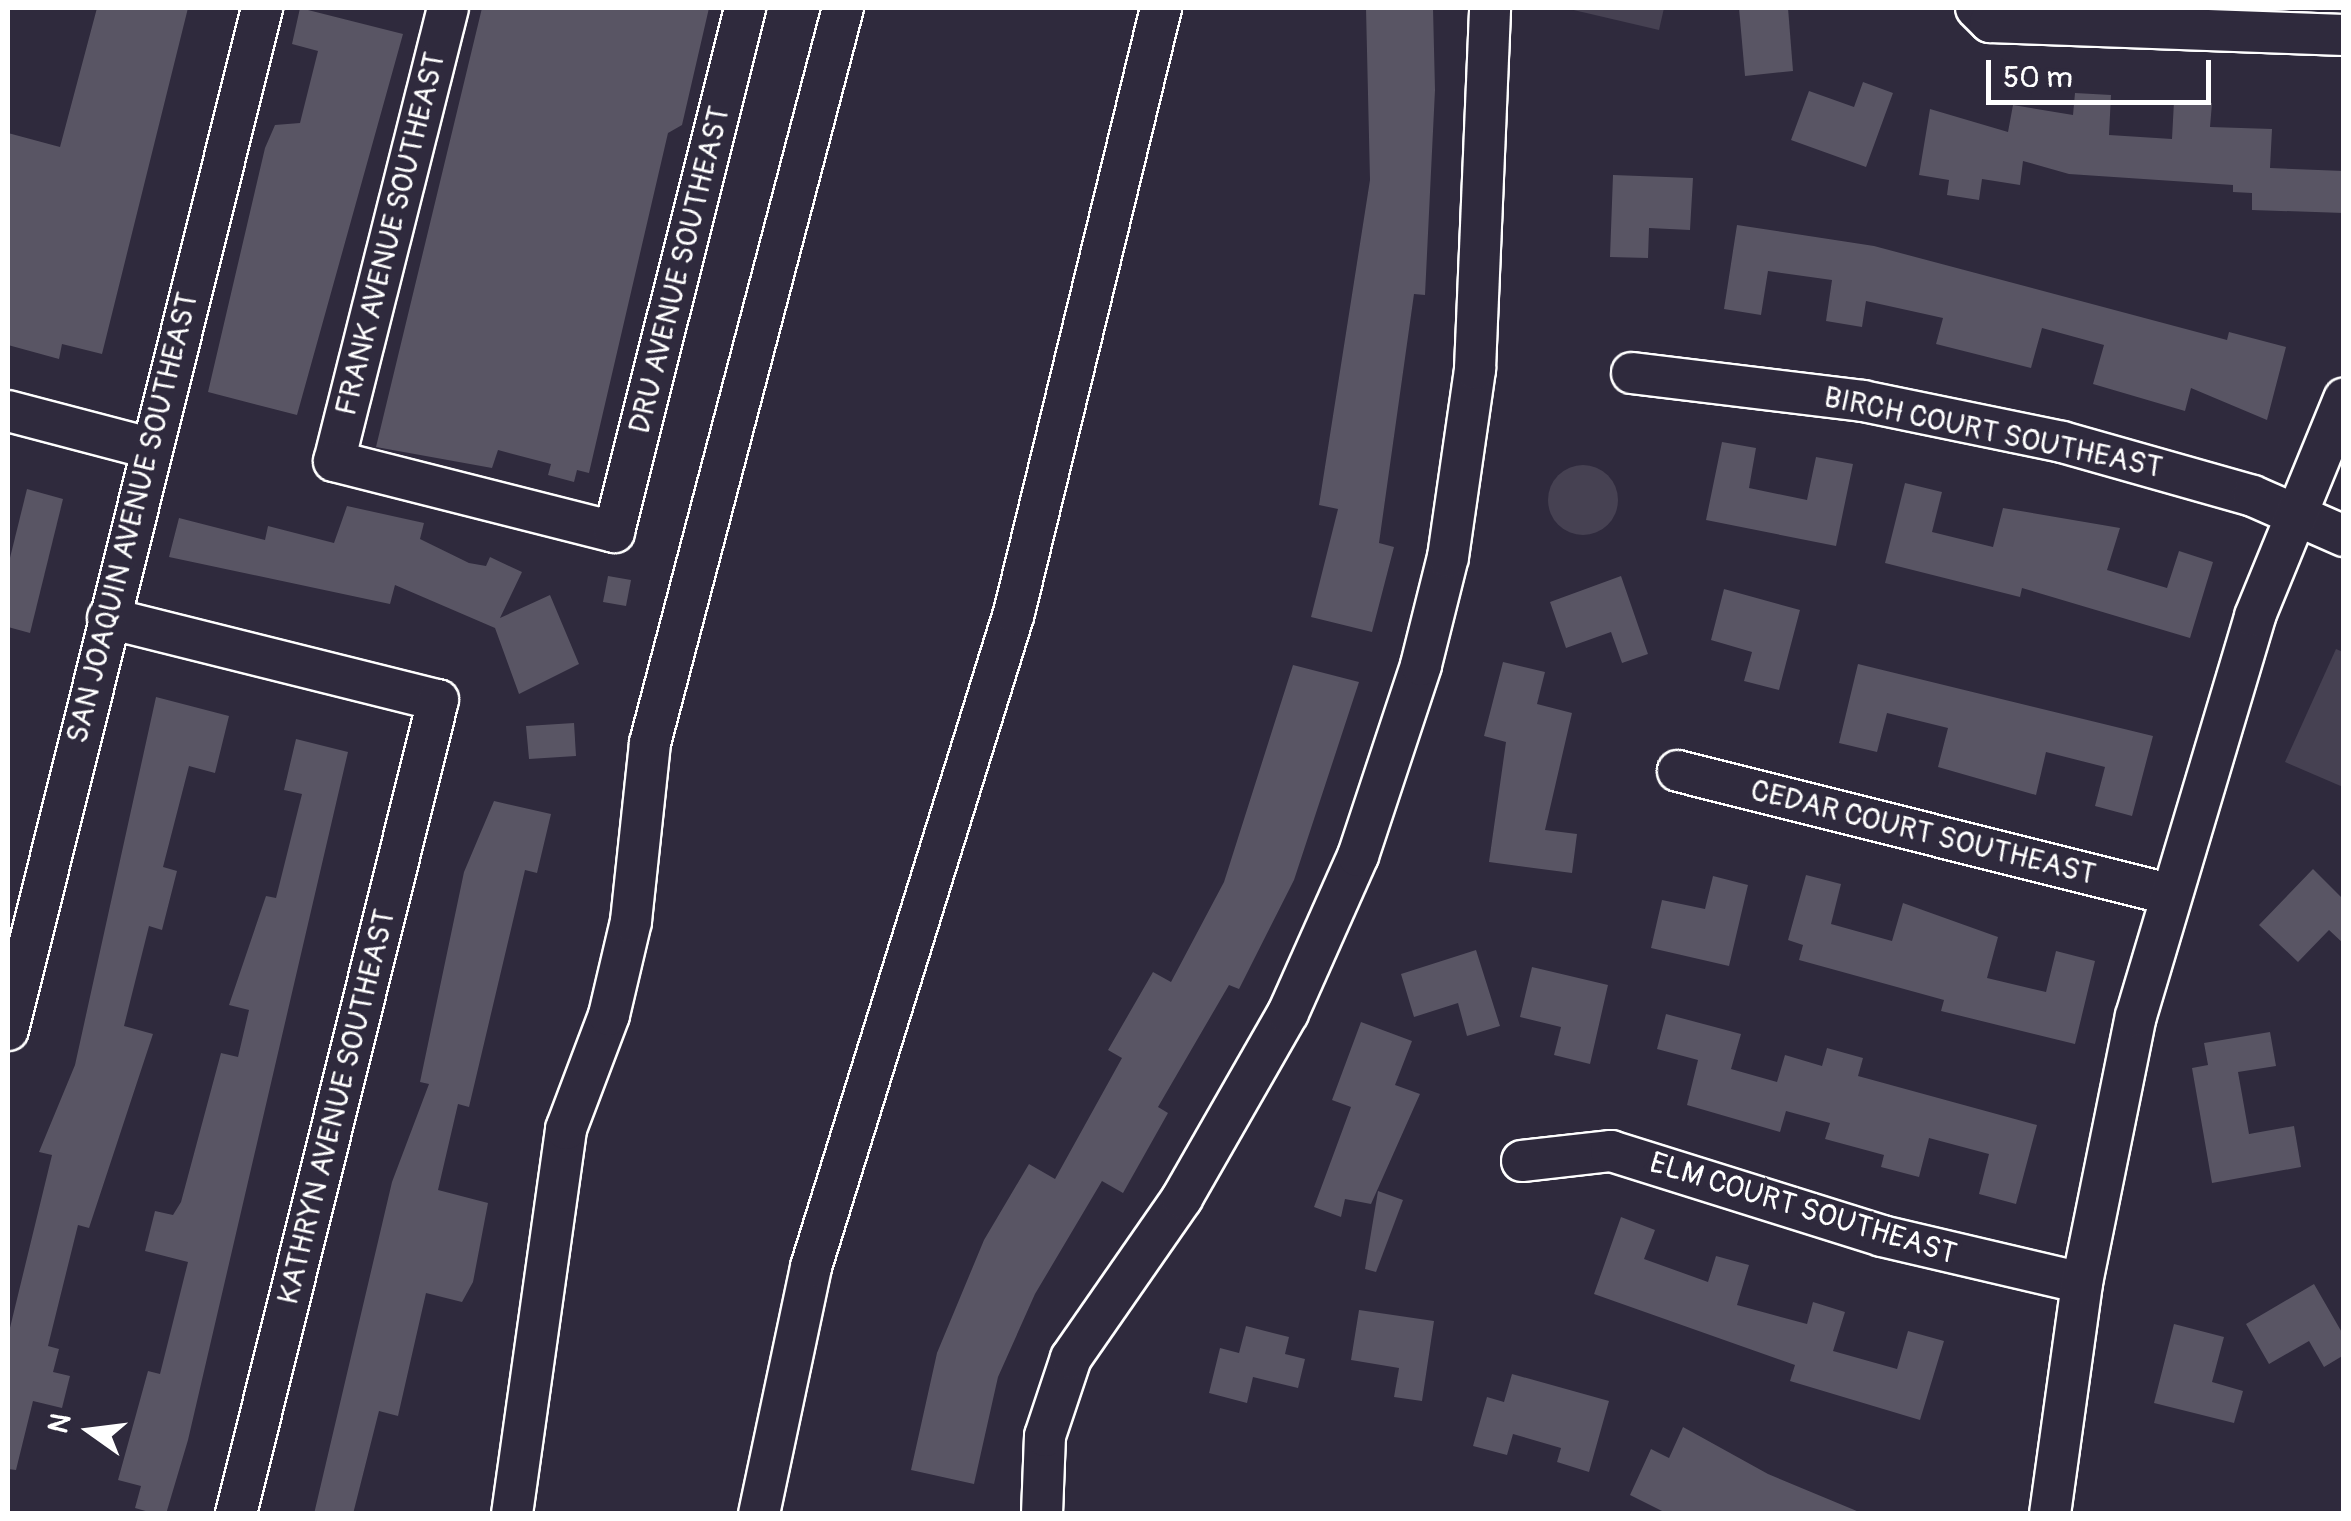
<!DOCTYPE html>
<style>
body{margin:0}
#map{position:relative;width:2351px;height:1521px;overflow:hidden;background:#2f2a3d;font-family:Pangolin,sans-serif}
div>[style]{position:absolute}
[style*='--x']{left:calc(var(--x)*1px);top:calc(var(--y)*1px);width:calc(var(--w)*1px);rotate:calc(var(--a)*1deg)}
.green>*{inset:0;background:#464152}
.round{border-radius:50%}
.building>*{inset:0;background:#595564}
.roads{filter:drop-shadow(2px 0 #fff) drop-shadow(-2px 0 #fff) drop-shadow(0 2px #fff) drop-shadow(0 -2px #fff)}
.minor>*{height:40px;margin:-20px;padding:0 20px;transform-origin:20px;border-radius:20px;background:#2f2a3d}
span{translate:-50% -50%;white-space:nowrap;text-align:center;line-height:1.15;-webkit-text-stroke:9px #2f2a3d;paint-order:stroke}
.street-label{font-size:30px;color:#fff}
.frame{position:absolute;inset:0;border:10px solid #fff;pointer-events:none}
.north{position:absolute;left:40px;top:1381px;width:100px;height:100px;-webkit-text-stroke:8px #2f2a3d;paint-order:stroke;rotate:284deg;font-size:28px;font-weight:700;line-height:40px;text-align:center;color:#fff}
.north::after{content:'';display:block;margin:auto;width:35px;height:45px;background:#fff;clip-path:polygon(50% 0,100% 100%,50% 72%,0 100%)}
.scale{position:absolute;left:1986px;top:60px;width:225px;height:45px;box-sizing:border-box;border:5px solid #fff;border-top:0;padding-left:12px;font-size:30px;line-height:35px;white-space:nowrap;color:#fff;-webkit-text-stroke:8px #2f2a3d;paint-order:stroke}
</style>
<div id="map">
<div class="green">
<div style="clip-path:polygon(1565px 8px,1664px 8px,1659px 30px)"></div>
<div class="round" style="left:1548px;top:465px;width:70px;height:70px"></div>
<div style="clip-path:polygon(2336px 649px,2343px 652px,2343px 787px,2285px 762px)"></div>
</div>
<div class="building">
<div style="clip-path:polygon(97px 8px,188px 8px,102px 354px,62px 344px,59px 359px,8px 345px,8px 133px,60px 147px)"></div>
<div style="clip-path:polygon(300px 8px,403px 34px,297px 415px,208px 392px,265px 148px,275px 125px,300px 123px,318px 51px,292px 44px)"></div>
<div style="clip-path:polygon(482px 8px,709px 8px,682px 125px,668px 133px,589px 473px,577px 470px,574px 482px,548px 475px,551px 464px,498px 450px,492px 468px,376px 447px)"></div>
<div style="clip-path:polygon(1366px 8px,1433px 8px,1435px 90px,1425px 295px,1414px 294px,1379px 543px,1394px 547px,1372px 632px,1311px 617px,1338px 509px,1319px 505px,1370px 180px)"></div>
<div style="clip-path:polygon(1739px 8px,1788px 8px,1793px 71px,1745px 76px)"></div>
<div style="clip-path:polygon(1863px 82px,1893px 93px,1866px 167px,1791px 140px,1809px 91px,1854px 107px)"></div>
<div style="clip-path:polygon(2075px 93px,2111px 95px,2109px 135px,2172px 139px,2174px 101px,2212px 103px,2210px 127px,2272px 129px,2270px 168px,2344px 171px,2344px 213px,2252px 210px,2252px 193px,2233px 192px,2233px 185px,2069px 174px,2023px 161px,2020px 185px,1982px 179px,1979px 200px,1947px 195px,1949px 180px,1919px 175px,1930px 109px,2008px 132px,2013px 105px,2073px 115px)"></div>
<div style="clip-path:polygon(1613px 175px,1693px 178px,1690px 230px,1649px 228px,1648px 258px,1610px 257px)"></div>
<div style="clip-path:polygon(1737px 225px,1874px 246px,2227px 340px,2229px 332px,2286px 347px,2267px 420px,2191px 388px,2185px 411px,2093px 384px,2104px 345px,2042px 328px,2031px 368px,1936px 344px,1943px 318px,1866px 301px,1862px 327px,1826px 321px,1832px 280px,1768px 271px,1761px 315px,1724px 309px)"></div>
<div style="clip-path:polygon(1722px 442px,1756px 448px,1749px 488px,1807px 500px,1816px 457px,1853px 464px,1836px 546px,1706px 520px)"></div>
<div style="clip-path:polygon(1905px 483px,1942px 492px,1932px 532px,1993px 547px,2003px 508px,2120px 528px,2107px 570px,2167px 588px,2179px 551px,2213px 562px,2190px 638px,2022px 588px,2020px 597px,1885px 563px)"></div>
<div style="clip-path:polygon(27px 489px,63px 499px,30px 633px,8px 627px,8px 566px)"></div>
<div style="clip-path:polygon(347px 506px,424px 523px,420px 539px,469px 563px,486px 566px,490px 557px,522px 572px,500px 618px,550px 595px,579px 664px,519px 694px,495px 628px,395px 585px,390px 604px,169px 557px,179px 518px,265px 540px,268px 526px,334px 543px)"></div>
<div style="clip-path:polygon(608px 576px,631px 580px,626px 606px,603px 602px)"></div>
<div style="clip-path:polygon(1621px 576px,1648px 654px,1622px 663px,1611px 632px,1566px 648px,1550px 602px)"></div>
<div style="clip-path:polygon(1724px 589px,1800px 610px,1779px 690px,1744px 681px,1752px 652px,1711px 640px)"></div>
<div style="clip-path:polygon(1503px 662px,1545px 672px,1537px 704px,1572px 713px,1545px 830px,1577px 834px,1572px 873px,1489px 862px,1506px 742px,1484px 736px)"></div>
<div style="clip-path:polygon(1858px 664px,2153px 736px,2132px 816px,2095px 806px,2105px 767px,2046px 752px,2036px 795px,1938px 767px,1948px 728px,1887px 713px,1877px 752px,1839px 743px)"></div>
<div style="clip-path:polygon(1293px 665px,1359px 682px,1294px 880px,1239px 989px,1229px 985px,1158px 1107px,1168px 1113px,1123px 1193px,1102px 1181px,1035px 1294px,998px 1377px,974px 1484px,911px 1470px,937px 1353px,984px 1240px,1029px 1164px,1055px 1179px,1122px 1058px,1108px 1050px,1153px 972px,1171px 982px,1224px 882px)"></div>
<div style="clip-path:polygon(156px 697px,229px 716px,215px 773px,189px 766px,163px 867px,177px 871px,162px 930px,149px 926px,124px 1026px,153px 1034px,89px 1228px,78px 1225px,48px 1346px,59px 1349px,53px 1372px,70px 1376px,62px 1408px,33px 1401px,16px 1470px,8px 1469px,8px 1336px,52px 1155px,39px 1152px,75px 1065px)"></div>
<div style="clip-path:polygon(574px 723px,576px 756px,529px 759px,526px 726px)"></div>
<div style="clip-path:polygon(296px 739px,348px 752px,188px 1440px,166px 1514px,156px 1514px,135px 1508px,141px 1486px,118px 1480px,148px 1371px,160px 1374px,188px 1262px,145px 1251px,155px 1211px,173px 1215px,181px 1202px,221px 1053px,238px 1057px,249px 1010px,229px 1005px,266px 896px,276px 898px,302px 794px,284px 790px)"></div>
<div style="clip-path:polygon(494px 801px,551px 814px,537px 873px,525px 870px,469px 1107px,458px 1104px,438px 1190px,488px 1203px,473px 1282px,462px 1302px,426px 1293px,398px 1416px,379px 1411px,353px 1514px,314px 1514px,392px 1182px,429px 1084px,420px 1082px,464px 872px)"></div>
<div style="clip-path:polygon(2313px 869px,2344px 900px,2344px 944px,2329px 930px,2298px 962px,2259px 925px)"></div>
<div style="clip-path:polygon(1806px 875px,1841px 884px,1831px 924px,1892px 941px,1903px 903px,1998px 937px,1987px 978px,2046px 992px,2056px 951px,2095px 961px,2075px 1044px,1941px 1011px,1944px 1000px,1799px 960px,1803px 945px,1788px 940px)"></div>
<div style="clip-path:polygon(1713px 876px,1748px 885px,1729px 966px,1651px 948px,1662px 900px,1705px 909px)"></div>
<div style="clip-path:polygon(1476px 950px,1500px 1026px,1467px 1036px,1458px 1003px,1414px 1017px,1401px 974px)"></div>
<div style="clip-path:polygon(1532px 967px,1608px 985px,1590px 1064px,1554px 1055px,1561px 1027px,1520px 1017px)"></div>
<div style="clip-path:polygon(1666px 1014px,1741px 1034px,1731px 1069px,1777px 1082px,1785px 1055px,1822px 1066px,1827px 1048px,1863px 1058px,1858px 1076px,2037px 1125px,2016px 1204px,1979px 1194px,1989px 1154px,1929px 1138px,1919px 1177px,1881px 1167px,1884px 1155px,1825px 1139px,1830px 1123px,1786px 1111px,1780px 1132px,1687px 1105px,1698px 1060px,1657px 1049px)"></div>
<div style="clip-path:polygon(1361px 1022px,1412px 1041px,1395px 1085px,1420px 1094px,1371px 1204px,1345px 1199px,1341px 1217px,1314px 1207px,1351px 1107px,1332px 1100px)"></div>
<div style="clip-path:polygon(2270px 1032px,2276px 1066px,2238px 1072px,2249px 1134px,2294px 1126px,2301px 1167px,2212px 1183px,2192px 1068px,2208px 1065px,2204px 1043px)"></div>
<div style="clip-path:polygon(1378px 1191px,1403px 1200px,1376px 1272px,1365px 1269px)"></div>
<div style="clip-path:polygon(1621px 1217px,1655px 1230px,1644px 1259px,1708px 1282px,1716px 1256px,1749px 1265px,1737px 1305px,1807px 1324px,1813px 1302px,1845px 1312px,1833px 1351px,1897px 1369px,1908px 1331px,1944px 1341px,1920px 1420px,1790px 1381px,1795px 1365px,1594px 1294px)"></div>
<div style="clip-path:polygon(2314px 1284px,2344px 1336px,2344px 1355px,2324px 1367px,2309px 1341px,2269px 1364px,2246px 1324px)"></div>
<div style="clip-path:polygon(1359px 1310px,1434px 1321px,1422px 1401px,1394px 1397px,1399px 1368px,1351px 1360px)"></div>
<div style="clip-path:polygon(2174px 1324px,2224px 1337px,2212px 1382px,2243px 1391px,2234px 1423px,2154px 1403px)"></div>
<div style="clip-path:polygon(1246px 1326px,1289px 1337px,1285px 1354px,1305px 1359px,1298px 1388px,1253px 1377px,1247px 1403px,1209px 1393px,1220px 1348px,1239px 1353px)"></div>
<div style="clip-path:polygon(1512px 1374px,1609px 1401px,1589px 1472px,1557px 1462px,1561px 1448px,1513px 1434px,1507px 1455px,1473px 1446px,1487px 1397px,1504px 1402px)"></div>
<div style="clip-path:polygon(1683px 1427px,1768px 1474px,1864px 1514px,1668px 1514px,1630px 1495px,1651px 1449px,1669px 1458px)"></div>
</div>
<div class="roads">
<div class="minor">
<div style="--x:448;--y:8;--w:467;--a:104.1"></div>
<div style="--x:334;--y:461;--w:289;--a:14.2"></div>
<div style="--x:614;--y:532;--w:540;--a:-75.96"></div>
<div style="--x:1976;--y:8;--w:20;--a:45"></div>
<div style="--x:1990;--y:22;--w:354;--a:2.1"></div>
<div style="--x:1632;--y:373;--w:233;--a:6.9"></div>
<div style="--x:1863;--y:401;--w:203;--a:11.6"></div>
<div style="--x:2062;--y:442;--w:198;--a:15.8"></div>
<div style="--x:2253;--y:496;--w:99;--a:23.7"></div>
<div style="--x:8;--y:411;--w:146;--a:14.7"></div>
<div style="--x:108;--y:618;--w:340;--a:14"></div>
<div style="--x:438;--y:700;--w:839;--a:103.94"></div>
<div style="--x:1678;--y:771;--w:505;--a:14.09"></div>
<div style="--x:8;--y:1030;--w:1053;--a:-76.04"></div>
<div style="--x:1522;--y:1161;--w:90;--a:-6.4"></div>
<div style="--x:1611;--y:1151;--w:284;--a:17.4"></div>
<div style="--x:1882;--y:1236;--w:205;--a:13.2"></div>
<div style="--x:512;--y:1514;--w:389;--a:-82"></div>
<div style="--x:566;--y:1129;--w:122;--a:-69.3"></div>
<div style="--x:609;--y:1015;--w:97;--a:-76.8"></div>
<div style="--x:631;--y:921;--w:179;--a:-83.9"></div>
<div style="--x:650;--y:743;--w:760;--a:-75.29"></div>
<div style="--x:759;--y:1514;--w:252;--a:-78.1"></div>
<div style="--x:811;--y:1267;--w:685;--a:-72.76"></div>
<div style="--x:1014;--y:613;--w:623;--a:-76.34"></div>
<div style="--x:1042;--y:1514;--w:78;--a:-87.8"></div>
<div style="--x:1045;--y:1436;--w:82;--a:-71.6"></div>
<div style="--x:1071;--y:1358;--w:195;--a:-55.2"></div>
<div style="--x:1182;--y:1198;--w:213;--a:-60.2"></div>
<div style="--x:1288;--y:1013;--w:172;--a:-66"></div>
<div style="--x:1358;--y:856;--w:201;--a:-71.7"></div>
<div style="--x:1421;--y:665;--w:111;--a:-76"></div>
<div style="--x:1448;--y:557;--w:190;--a:-81.8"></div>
<div style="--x:1475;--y:369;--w:361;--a:-87.6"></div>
<div style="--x:2050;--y:1514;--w:233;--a:-82.1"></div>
<div style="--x:2082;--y:1283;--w:272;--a:-78.6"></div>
<div style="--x:2136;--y:1016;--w:417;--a:-73.4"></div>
<div style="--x:2255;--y:616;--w:235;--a:-67.7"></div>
</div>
</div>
<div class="street-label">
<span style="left:391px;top:234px;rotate:-76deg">FRANK AVENUE SOUTHEAST</span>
<span style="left:680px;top:270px;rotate:-76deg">DRU AVENUE SOUTHEAST</span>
<span style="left:1993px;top:433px;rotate:12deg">BIRCH COURT SOUTHEAST</span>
<span style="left:133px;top:518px;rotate:-76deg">SAN JOAQUIN AVENUE SOUTHEAST</span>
<span style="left:1923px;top:833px;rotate:14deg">CEDAR COURT SOUTHEAST</span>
<span style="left:337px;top:1107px;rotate:-76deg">KATHRYN AVENUE SOUTHEAST</span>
<span style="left:1803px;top:1209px;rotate:17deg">ELM COURT SOUTHEAST</span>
</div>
<div class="frame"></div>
<div class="north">N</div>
<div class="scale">50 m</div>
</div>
